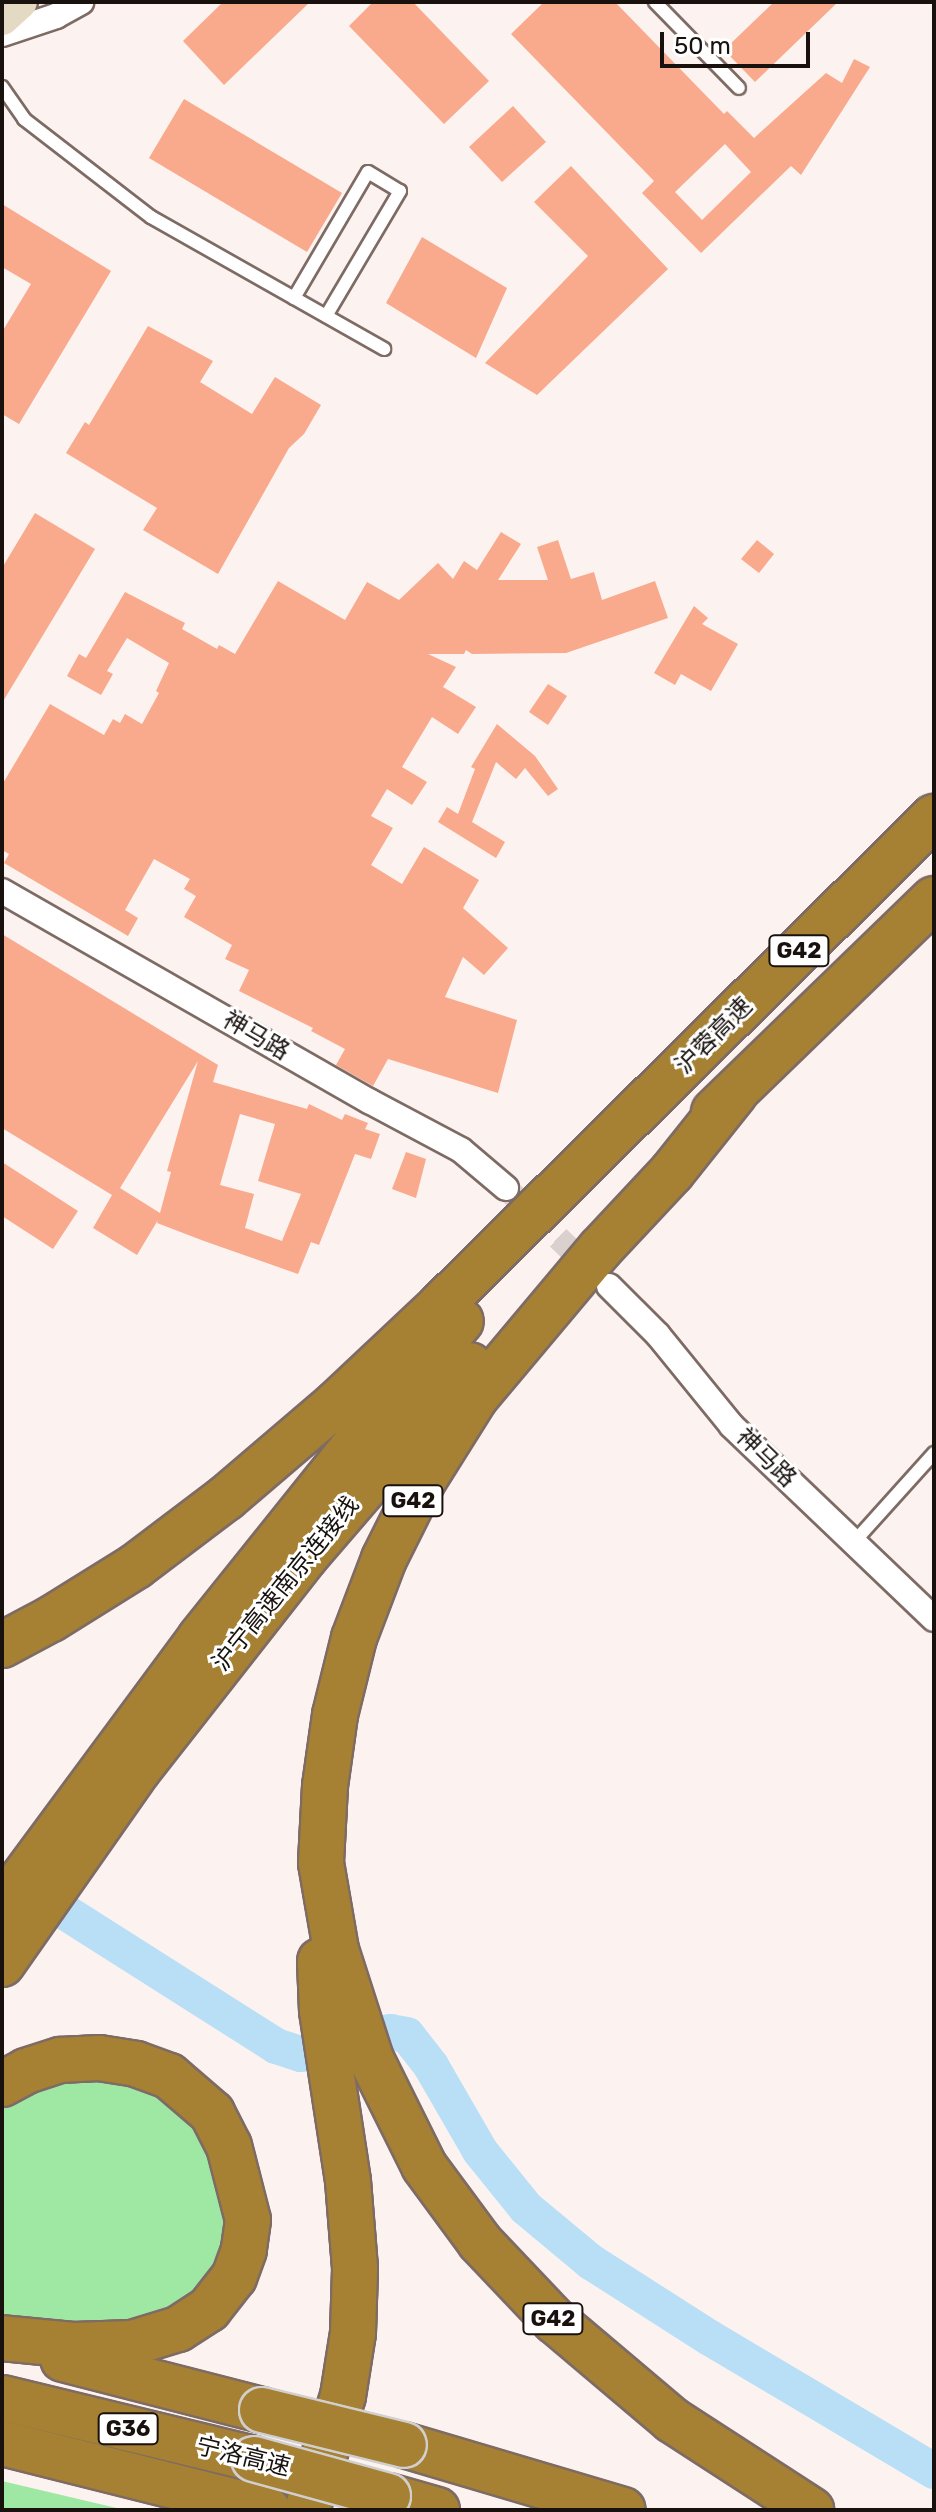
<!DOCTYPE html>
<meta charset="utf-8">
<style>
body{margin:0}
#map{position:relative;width:936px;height:2512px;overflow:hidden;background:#fcf3f0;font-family:Rubik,"Noto Sans SC",sans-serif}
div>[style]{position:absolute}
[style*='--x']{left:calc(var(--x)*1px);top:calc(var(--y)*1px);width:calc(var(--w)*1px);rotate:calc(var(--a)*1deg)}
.green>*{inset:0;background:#9ee8a3}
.river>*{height:36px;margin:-18px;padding:0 18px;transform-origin:18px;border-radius:18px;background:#b9dff6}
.building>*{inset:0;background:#f9a98c}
.street-tunnel>*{height:24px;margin-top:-12px;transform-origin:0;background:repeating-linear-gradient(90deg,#dad1ce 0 24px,transparent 0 36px)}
.roads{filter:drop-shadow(2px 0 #7e6b64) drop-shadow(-2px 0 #7e6b64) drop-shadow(0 2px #7e6b64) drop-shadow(0 -2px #7e6b64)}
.lane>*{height:12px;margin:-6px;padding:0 6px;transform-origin:6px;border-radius:6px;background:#fff}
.street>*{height:24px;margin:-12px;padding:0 12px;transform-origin:12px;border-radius:12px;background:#fff}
.secondary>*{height:34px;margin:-17px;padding:0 17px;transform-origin:17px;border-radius:17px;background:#e4d9c2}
.highway>*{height:44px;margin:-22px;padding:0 22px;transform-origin:22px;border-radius:22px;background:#a68133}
.bridges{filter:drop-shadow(2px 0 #d1cfcf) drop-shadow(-2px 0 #d1cfcf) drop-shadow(0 2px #d1cfcf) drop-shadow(0 -2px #d1cfcf)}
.highway-bridge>*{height:44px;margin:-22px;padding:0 22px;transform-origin:22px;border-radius:22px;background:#a68133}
span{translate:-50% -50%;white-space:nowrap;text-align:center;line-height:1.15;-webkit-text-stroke:6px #fff;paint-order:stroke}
.shield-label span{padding:2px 6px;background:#fff;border:2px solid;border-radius:6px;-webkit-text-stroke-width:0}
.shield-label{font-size:22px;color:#18110e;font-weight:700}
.street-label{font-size:24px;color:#18110e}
.frame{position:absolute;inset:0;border:4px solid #18110e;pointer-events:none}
.scale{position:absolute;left:660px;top:32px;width:150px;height:36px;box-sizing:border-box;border:4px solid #18110e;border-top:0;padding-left:10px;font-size:24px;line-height:28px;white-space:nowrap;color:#18110e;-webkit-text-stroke:6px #fff;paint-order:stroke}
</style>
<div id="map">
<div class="green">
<div style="clip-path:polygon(62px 2073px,110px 2074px,167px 2095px,201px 2130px,233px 2225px,219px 2271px,192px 2302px,122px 2334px,2px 2317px,2px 2096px)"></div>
<div style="clip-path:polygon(2px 2481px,125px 2510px,2px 2510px)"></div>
</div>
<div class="river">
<div style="--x:24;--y:1886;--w:299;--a:32.4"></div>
<div style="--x:276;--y:2046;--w:26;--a:18"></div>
<div style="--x:301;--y:2054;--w:92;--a:-13.9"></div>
<div style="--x:390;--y:2032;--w:17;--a:10"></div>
<div style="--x:407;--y:2035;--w:39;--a:52"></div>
<div style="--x:431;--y:2066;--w:98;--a:60"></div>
<div style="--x:480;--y:2151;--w:73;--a:51.1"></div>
<div style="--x:526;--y:2208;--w:85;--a:39.7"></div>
<div style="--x:591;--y:2262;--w:141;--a:32.6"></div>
<div style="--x:710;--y:2338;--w:261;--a:30.7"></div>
</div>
<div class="building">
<div style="clip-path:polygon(223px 2px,310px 2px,224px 85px,183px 41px)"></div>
<div style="clip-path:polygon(373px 2px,413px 2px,489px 81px,444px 124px,349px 26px)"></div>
<div style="clip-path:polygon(evenodd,544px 2px,615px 2px,724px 114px,727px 111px,754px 138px,826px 73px,842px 83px,854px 59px,870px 67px,801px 175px,791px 166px,701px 253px,642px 193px,654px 181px,511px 34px,544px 2px,725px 144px,751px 172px,702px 220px,675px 192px,725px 144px)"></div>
<div style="clip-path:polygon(774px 2px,838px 2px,755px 82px,724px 50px)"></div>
<div style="clip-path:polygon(184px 99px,342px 193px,307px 252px,149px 158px)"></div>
<div style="clip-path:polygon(513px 106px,546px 142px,502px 182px,469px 147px)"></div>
<div style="clip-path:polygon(571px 166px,668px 269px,537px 395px,485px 363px,588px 256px,534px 202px)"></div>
<div style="clip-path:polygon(2px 204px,111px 271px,19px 424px,2px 414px,2px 332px,31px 284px,2px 267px)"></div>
<div style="clip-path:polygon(422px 237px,507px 288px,476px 358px,386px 303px)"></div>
<div style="clip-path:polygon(148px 326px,213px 361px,200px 382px,252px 414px,275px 377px,321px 405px,304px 434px,289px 448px,218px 574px,143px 530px,157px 508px,66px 453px,85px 422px,89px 425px)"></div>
<div style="clip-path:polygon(35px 513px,95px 549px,2px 703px,2px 568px)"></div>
<div style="clip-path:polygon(501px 532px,521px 544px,498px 580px,548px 580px,537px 547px,558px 540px,571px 579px,594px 572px,602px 600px,655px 581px,668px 618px,566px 653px,472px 654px,466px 650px,464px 654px,428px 654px,456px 667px,443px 687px,476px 707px,458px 734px,432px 717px,402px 767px,427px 782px,412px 805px,387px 789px,371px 816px,393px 828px,371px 865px,402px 884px,424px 847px,479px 880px,463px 908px,508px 948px,484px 975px,463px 957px,445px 997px,517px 1020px,498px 1093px,388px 1059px,373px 1086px,336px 1065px,345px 1049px,311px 1031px,313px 1028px,239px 991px,249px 970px,225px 959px,232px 945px,184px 917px,196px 896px,184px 889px,190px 879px,154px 859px,125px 910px,138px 918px,128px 936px,4px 863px,9px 854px,2px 850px,2px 785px,50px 704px,104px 735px,113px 719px,120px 723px,125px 714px,142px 724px,159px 693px,156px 691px,169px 663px,127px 638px,107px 671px,113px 674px,101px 695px,67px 676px,79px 654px,86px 658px,125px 592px,185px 623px,182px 629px,217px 649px,219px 645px,235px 654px,278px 581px,345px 620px,367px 582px,399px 600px,438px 563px,453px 579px,464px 561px,477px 570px)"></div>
<div style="clip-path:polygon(757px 540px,774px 554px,759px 573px,741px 559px)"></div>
<div style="clip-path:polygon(694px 606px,708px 618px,702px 624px,738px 644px,711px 691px,681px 674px,675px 685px,654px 673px)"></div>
<div style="clip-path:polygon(548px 684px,567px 696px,548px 725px,529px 712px)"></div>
<div style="clip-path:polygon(497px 724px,535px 756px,558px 789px,548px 796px,525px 768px,516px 779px,496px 762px,472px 822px,505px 842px,496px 858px,438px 822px,447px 807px,458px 814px,475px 769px,471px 767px)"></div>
<div style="clip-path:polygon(evenodd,2px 934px,218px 1065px,213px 1082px,307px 1109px,309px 1104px,342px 1120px,345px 1114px,368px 1123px,365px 1129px,380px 1134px,371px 1159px,355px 1154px,319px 1245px,311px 1242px,298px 1274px,204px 1241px,157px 1223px,158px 1220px,137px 1255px,93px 1228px,112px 1195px,2px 1128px,2px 934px,198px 1061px,167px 1171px,171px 1172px,160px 1213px,120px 1188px,198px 1061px,2px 934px,240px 1114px,275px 1124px,258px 1181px,301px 1194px,282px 1241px,245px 1228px,254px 1194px,220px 1185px,240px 1114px)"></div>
<div style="clip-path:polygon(406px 1152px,426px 1159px,416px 1198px,392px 1189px)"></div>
<div style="clip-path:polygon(2px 1162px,78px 1211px,53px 1249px,2px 1216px)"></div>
</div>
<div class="street-tunnel">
<div style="--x:506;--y:1188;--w:120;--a:43.7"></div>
</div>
<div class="roads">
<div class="lane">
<div style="--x:655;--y:2;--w:120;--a:45.7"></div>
<div style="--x:2;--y:87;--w:39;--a:55"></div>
<div style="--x:24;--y:119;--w:160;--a:37.7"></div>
<div style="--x:151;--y:217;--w:268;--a:29.5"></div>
<div style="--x:294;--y:298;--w:146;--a:-59.6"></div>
<div style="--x:368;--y:172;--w:37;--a:31"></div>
<div style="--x:400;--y:191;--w:145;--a:120.6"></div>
<div style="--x:854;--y:1542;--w:120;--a:-48"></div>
</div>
<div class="street">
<div style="--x:2;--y:34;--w:57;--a:-18.4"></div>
<div style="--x:56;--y:16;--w:29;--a:-29"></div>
<div style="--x:2;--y:891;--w:423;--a:29.8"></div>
<div style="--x:369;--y:1101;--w:104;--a:28"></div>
<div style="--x:461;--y:1150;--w:59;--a:40.2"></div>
<div style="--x:609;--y:1286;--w:69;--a:45"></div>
<div style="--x:658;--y:1335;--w:117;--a:50.9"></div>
<div style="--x:732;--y:1426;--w:279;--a:43.7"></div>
</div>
<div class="secondary">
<div style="--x:2;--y:18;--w:24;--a:-42"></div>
</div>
<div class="highway">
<div style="--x:735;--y:1093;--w:101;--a:128.6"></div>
<div style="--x:672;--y:1172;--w:105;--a:133.1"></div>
<div style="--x:600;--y:1249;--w:194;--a:130"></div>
<div style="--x:475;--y:1398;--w:98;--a:122.1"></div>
<div style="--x:423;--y:1481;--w:87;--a:116.6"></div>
<div style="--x:384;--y:1559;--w:85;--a:110.8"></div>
<div style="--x:354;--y:1638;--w:79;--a:103.9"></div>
<div style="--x:335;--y:1715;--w:72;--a:98"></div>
<div style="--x:325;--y:1786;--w:77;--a:93"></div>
<div style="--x:321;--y:1863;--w:88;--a:80.2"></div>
<div style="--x:336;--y:1950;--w:114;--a:72.2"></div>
<div style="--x:371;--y:2059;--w:119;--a:63.6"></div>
<div style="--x:424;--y:2166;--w:94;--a:53.6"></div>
<div style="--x:480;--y:2242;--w:109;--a:46.5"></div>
<div style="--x:555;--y:2321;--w:153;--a:40.2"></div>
<div style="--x:672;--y:2420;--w:166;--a:32.9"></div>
<div style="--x:714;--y:1112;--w:306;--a:-44.1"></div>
<div style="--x:2;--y:1645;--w:55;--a:-28"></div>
<div style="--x:51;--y:1619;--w:100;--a:-31.9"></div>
<div style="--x:136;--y:1566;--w:113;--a:-37.1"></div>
<div style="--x:226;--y:1498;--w:145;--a:-40.5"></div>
<div style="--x:336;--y:1404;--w:144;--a:-43.3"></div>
<div style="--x:441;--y:1305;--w:694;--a:-44.71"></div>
<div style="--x:2;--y:1906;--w:333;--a:-53.5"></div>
<div style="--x:200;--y:1638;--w:265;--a:-51.3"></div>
<div style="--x:366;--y:1431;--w:145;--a:-49.2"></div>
<div style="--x:2;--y:1964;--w:237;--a:-55"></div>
<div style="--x:138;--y:1770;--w:271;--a:-51.9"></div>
<div style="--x:305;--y:1557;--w:253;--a:-49.3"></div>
<div style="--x:2;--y:2084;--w:27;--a:-28"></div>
<div style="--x:26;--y:2071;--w:36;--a:-18"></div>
<div style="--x:60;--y:2060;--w:39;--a:-3"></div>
<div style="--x:99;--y:2058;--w:37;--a:9"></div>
<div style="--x:136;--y:2064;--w:35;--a:20"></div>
<div style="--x:169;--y:2076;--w:57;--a:40.7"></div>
<div style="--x:212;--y:2113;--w:37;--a:63"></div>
<div style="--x:229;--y:2146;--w:76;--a:75.6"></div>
<div style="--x:248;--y:2220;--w:30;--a:98"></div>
<div style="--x:244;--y:2250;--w:29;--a:110"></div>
<div style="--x:234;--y:2277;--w:41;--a:128"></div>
<div style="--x:209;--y:2309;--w:37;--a:147"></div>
<div style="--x:178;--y:2329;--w:48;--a:163.1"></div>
<div style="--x:132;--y:2343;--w:59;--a:178.1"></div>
<div style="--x:73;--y:2345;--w:71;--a:-174.4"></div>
<div style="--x:63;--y:2359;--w:205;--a:14.4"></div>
<div style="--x:2;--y:2398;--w:259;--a:13.6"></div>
<div style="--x:2;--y:2443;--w:274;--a:14.1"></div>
<div style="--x:404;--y:2445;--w:228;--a:16.5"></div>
<div style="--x:388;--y:2496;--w:51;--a:15.9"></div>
<div style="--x:307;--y:2510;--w:120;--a:-72.5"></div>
<div style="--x:343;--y:2396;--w:64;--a:-81"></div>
<div style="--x:353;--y:2333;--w:65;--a:-88.2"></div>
<div style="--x:355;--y:2268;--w:87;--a:-94.6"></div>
<div style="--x:348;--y:2181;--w:172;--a:-98.7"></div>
<div style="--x:322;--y:2011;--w:50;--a:-92.3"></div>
</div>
</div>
<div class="bridges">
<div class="highway-bridge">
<div style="--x:262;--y:2410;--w:146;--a:13.8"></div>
<div style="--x:254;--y:2459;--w:139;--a:15.4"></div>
</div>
</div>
<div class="shield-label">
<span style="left:799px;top:951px">G42</span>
<span style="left:413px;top:1501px">G42</span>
<span style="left:553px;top:2319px">G42</span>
<span style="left:128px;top:2429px">G36</span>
</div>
<div class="street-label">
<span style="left:256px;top:1036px;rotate:30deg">神马路</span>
<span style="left:714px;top:1036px;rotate:-45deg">沪蓉高速</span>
<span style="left:766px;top:1458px;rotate:44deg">神马路</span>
<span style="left:286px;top:1584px;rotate:-51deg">沪宁高速南京连接线</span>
<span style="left:243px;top:2457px;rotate:14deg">宁洛高速</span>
</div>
<div class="frame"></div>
<div class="scale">50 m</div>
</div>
